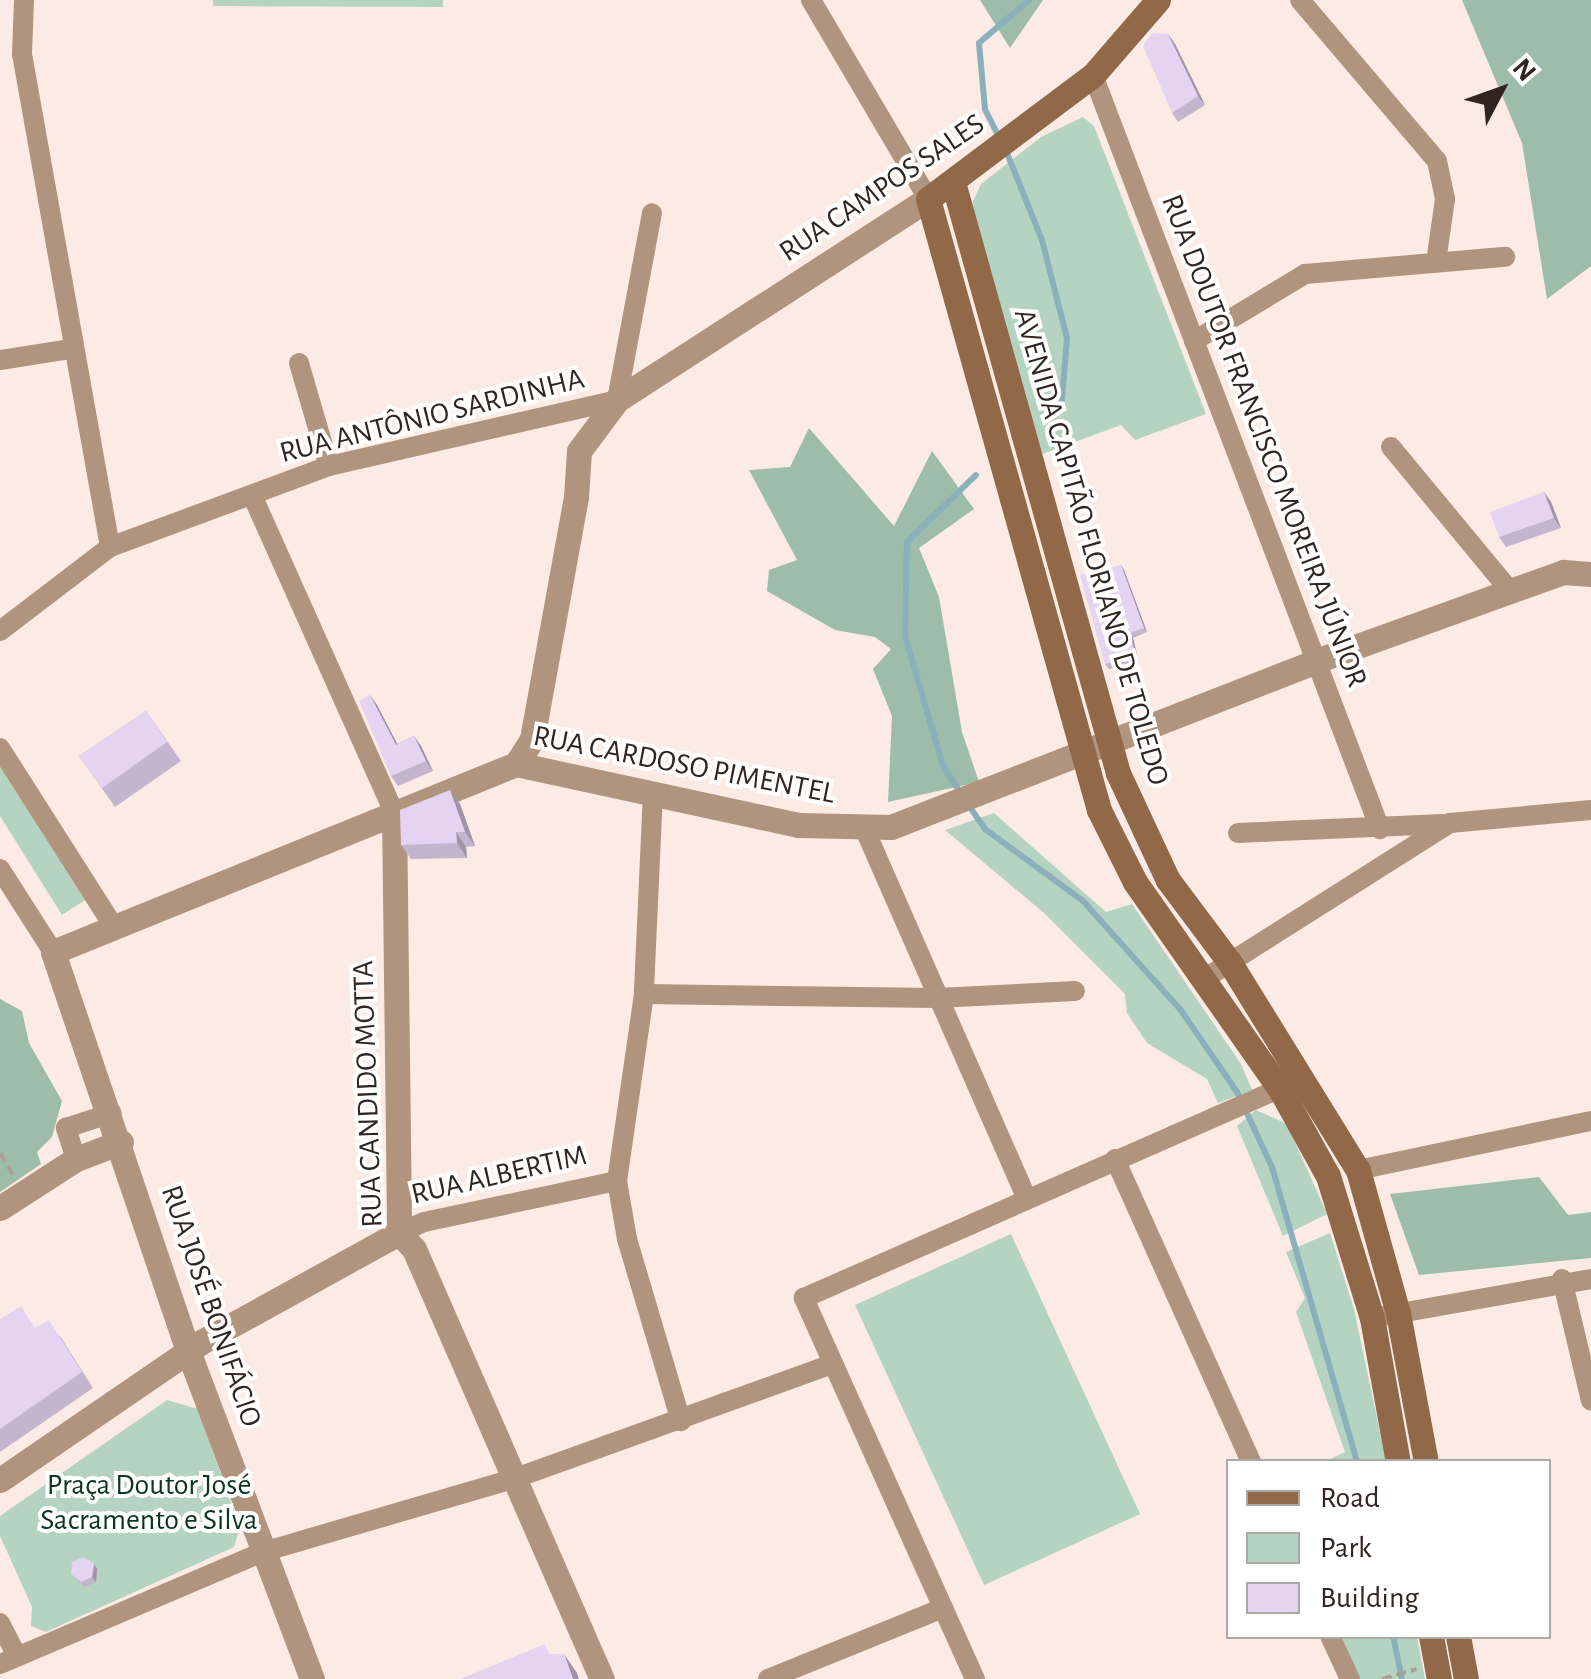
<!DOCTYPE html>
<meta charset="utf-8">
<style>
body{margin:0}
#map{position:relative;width:1591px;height:1679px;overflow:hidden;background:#fcebe4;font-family:"Alegreya Sans",sans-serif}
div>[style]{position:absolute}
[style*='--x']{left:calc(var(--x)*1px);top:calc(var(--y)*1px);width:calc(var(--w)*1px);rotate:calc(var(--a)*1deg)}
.green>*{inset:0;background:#b5d3c1}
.forest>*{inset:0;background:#9dbca9}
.stream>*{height:6px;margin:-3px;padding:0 3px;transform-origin:3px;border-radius:3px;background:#8bb0bc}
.path>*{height:4px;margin-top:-2px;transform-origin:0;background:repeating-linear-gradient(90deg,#ac9d97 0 10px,transparent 0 15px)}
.minor>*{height:20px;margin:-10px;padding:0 10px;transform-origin:10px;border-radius:10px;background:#b1947e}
.tertiary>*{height:25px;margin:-12.5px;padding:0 12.5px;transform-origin:12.5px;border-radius:12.5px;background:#b1947e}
.secondary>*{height:25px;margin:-12.5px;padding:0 12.5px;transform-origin:12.5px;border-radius:12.5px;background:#916848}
.wall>*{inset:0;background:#c4b5cf}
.shaded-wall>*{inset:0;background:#a094a9}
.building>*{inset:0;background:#e4d3f1}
span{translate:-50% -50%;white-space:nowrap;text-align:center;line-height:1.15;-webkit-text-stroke:8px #fff;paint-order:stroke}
.street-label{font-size:30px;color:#302521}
.park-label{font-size:30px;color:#0c3521}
.legend{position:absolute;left:1226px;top:1459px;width:325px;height:180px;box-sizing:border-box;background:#fff;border:2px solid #aca8a6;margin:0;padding:12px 18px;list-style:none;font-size:30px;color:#302521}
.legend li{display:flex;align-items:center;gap:20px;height:50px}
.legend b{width:50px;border:2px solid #aca8a6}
.north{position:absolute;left:1451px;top:40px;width:100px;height:100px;-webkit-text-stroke:8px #fff;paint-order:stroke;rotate:49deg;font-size:28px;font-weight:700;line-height:40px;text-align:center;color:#302521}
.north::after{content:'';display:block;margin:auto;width:35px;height:45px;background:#302521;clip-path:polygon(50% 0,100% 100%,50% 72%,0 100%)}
</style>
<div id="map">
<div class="green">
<div style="clip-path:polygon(213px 0,443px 0,443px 7px,213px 6px)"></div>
<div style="clip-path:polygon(1083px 117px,1094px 126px,1206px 414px,1135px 440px,1121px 425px,1037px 456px,974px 222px,973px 201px,981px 184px,1041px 137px)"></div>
<div style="clip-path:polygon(0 765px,85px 900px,62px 915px,0 816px)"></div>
<div style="clip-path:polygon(994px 813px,1106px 912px,1132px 904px,1241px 1064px,1252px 1090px,1218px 1103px,1207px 1079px,1147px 1043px,1127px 1013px,1125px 994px,1044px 913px,945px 830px)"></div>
<div style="clip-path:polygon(1256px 1110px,1287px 1124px,1327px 1214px,1283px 1236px,1237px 1126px)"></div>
<div style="clip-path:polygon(1330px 1233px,1354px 1309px,1386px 1461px,1326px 1461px,1345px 1452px,1296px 1312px,1305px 1298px,1286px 1252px)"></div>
<div style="clip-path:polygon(1011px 1234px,1140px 1514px,984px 1585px,855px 1305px)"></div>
<div style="clip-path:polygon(167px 1400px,198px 1409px,240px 1527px,234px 1547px,46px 1632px,31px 1626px,32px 1607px,0 1536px,0 1516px)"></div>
<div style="clip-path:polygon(1340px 1637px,1417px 1637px,1425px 1679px,1359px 1679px)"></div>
</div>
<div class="forest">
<div style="clip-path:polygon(980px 0,1043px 0,1010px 48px)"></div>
<div style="clip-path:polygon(1462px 0,1591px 0,1591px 266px,1547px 299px,1522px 143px)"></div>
<div style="clip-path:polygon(809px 428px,894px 526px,932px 451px,974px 509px,919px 548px,939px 597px,962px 732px,979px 782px,888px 802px,892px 716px,873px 669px,891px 649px,875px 637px,835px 630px,767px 591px,769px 570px,797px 560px,749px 470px,790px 467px)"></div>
<div style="clip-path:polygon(0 999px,22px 1011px,29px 1043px,62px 1101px,52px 1137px,37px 1152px,41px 1164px,0 1192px)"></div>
<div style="clip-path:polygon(1539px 1177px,1568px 1215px,1591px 1212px,1591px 1258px,1419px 1275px,1390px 1194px)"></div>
</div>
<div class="stream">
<div style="--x:999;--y:137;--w:31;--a:-117"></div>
<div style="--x:985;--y:109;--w:66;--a:-95.2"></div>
<div style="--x:979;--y:43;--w:66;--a:-40.7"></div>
<div style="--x:1005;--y:148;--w:99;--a:68.1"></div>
<div style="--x:1042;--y:240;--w:101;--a:75.7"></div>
<div style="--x:1067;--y:338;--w:73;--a:94.7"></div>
<div style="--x:960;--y:792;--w:31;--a:-123"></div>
<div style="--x:943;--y:766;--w:135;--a:-106.3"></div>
<div style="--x:905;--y:636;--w:94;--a:-88.8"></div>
<div style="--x:907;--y:542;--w:96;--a:-44.2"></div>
<div style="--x:967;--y:803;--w:32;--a:55"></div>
<div style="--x:985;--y:829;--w:122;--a:36.3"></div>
<div style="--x:1083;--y:901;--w:145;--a:48.1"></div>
<div style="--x:1180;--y:1009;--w:101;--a:55.5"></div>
<div style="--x:1237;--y:1092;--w:83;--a:65"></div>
<div style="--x:1272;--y:1167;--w:307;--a:73.9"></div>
<div style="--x:1393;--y:1636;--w:44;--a:78.2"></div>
</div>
<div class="path">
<div style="--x:0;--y:1153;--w:26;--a:59"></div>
<div style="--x:1382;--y:1679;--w:36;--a:-16"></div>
</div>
<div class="minor">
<div style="--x:24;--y:0;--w:54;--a:92.1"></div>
<div style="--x:22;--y:54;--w:501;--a:79.88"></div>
<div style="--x:811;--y:0;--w:231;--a:59.5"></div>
<div style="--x:1300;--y:0;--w:211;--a:49.6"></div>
<div style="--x:1437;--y:161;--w:39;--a:78"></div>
<div style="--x:1445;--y:199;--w:64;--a:98.1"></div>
<div style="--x:1093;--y:75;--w:807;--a:69.16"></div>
<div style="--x:1194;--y:341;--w:130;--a:-31.1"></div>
<div style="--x:1305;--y:274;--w:201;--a:-4.9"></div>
<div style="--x:0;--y:360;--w:72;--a:-8.8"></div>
<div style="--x:299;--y:363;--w:107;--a:73.8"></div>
<div style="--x:1391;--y:447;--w:187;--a:50.4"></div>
<div style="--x:252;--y:495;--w:347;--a:65.9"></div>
<div style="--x:0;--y:631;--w:138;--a:-37.4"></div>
<div style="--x:110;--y:547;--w:233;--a:-20.3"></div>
<div style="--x:329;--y:466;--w:295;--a:-12.9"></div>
<div style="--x:617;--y:400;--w:190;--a:-79.4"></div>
<div style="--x:0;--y:748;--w:212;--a:57.5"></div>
<div style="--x:653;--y:792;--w:202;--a:92.6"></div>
<div style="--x:644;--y:994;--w:189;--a:98.2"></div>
<div style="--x:617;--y:1181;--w:59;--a:80.2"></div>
<div style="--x:627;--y:1239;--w:190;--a:73.5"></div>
<div style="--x:865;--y:830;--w:401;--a:66.3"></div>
<div style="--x:1238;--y:833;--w:205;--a:-2.5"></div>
<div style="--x:0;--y:869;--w:98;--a:57.4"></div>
<div style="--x:1207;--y:977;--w:288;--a:-32.4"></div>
<div style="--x:1450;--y:823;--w:142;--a:-5.3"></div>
<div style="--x:644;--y:994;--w:293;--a:0.8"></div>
<div style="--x:937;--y:998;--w:138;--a:-2.9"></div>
<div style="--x:76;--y:1159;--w:33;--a:-108"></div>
<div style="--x:66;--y:1128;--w:48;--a:-18.1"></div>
<div style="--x:1115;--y:1159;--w:332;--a:65.8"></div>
<div style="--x:1358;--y:1170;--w:238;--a:-11.9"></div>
<div style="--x:399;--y:1233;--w:27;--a:-24"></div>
<div style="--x:424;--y:1222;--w:197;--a:-12"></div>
<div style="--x:1562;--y:1279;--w:125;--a:76.6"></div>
<div style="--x:1372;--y:1318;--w:222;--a:-10.1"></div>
<div style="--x:0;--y:1623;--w:37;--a:63"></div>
<div style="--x:1330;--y:1636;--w:47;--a:65.1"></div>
<div style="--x:0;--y:1664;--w:286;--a:-23.1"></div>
<div style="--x:263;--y:1552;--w:260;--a:-16.3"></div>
<div style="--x:513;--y:1479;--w:336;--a:-19.8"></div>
<div style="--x:768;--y:1679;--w:189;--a:-22.1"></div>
<div style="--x:975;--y:1679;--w:418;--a:-114.2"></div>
<div style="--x:804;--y:1298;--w:531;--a:-23.77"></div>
</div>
<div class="tertiary">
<div style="--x:516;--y:764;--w:30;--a:-57"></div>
<div style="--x:532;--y:739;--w:246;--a:-79.7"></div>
<div style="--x:576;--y:497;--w:46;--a:-86.3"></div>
<div style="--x:579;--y:451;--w:64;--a:-53.3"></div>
<div style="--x:617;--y:400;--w:370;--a:-32.9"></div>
<div style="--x:394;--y:812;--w:421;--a:89.3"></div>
<div style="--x:399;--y:1233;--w:22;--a:47"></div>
<div style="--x:414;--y:1249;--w:469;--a:66.4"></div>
<div style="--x:0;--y:1208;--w:90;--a:-32.8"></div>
<div style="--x:76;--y:1159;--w:48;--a:-20.7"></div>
<div style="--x:0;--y:1480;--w:246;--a:-34.4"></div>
<div style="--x:203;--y:1341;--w:224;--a:-28.9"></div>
<div style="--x:312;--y:1679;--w:351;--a:-110.7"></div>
<div style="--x:188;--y:1351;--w:421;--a:-108.7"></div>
<div style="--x:53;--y:952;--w:500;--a:-22.1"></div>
<div style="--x:516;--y:764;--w:289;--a:12.2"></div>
<div style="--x:799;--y:825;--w:92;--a:1.2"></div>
<div style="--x:891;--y:827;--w:456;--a:-21.3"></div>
<div style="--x:1316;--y:661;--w:263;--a:-19.8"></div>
<div style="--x:1563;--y:572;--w:28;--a:4"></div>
</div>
<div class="secondary">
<div style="--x:1158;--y:0;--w:99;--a:130.9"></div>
<div style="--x:1093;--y:75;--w:206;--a:143.1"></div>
<div style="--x:928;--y:199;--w:634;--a:74.36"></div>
<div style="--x:1099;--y:810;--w:80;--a:63.4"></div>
<div style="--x:1135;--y:882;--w:253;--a:55"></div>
<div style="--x:1280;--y:1089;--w:99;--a:61.1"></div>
<div style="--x:1328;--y:1176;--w:149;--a:72.8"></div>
<div style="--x:1372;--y:1318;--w:146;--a:79.8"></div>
<div style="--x:953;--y:182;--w:614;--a:74.4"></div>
<div style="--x:1118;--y:773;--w:118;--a:65"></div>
<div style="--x:1168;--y:880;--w:104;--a:53.2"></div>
<div style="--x:1230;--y:963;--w:243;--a:58.3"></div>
<div style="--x:1358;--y:1170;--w:148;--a:74.4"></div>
<div style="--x:1398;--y:1313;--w:152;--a:79.4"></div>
<div style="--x:1431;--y:1636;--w:44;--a:79.5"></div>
<div style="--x:1458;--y:1636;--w:44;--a:79.5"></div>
</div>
<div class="wall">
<div style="clip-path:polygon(1168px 34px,1175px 44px,1205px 105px,1178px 122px,1172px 113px)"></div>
<div style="clip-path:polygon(1544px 492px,1551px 502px,1561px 528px,1506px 547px,1499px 537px)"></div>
<div style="clip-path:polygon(1121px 565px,1124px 570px,1147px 632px,1133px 638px,1139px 663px,1109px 669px,1105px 664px)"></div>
<div style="clip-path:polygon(370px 695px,377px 705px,397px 744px,414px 736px,421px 746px,433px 771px,398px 786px,391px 776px)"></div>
<div style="clip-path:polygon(146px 711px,181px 761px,115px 807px,79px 756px)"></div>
<div style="clip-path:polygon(460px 804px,475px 846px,466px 847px,467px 858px,411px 859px,401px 845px)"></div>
<div style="clip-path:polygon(0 1319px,60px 1336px,93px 1388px,0 1452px)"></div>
<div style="clip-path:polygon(97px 1569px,96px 1582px,84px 1587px,71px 1574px)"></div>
</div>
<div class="shaded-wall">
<div style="clip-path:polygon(1168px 34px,1175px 44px,1205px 105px,1198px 96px)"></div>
<div style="clip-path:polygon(1544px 492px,1551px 502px,1561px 528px,1554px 518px)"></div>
<div style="clip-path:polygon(1121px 565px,1124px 570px,1147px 632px,1144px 628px)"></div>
<div style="clip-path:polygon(1130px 633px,1133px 638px,1139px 663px,1136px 658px)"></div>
<div style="clip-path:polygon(370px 695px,377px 705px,403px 755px,396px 745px)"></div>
<div style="clip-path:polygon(414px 736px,421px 746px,433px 771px,426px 761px)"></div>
<div style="clip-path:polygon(450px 790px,460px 804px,475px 846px,465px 832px)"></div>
<div style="clip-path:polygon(456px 832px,466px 847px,467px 858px,457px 843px)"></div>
<div style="clip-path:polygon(94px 1564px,97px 1569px,96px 1582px,92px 1577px)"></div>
<div style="clip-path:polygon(564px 1654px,577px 1673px,579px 1679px,573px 1679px)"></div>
</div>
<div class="building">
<div style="clip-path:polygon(1152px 33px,1168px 34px,1198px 96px,1172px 113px,1143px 46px)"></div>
<div style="clip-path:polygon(1544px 492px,1554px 518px,1499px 537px,1490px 512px)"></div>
<div style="clip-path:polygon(1121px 565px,1144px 628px,1130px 633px,1136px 658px,1105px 664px,1080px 575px)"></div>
<div style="clip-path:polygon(370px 695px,396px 745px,414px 736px,426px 761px,391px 776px,359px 701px)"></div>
<div style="clip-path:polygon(146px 711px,167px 742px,102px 788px,79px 756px)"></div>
<div style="clip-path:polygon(450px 790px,465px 832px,456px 832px,457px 843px,401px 845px,400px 810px)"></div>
<div style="clip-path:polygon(21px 1306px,35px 1328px,49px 1320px,82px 1372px,0 1429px,0 1319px)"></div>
<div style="clip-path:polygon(84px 1557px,94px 1564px,92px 1577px,81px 1582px,71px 1574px,72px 1562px)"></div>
<div style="clip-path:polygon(545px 1644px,549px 1654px,564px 1654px,573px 1679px,460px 1679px)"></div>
</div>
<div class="street-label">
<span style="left:882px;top:188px;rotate:-34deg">RUA CAMPOS SALES</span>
<span style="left:432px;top:416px;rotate:-14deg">RUA ANTÔNIO SARDINHA</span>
<span style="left:1264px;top:441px;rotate:69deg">RUA DOUTOR FRANCISCO MOREIRA JÚNIOR</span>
<span style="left:1091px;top:547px;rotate:74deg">AVENIDA CAPITÃO FLORIANO DE TOLEDO</span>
<span style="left:684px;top:765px;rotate:11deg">RUA CARDOSO PIMENTEL</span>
<span style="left:368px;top:1094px;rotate:-92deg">RUA CANDIDO MOTTA</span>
<span style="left:499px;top:1175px;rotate:-13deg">RUA ALBERTIM</span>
<span style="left:211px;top:1306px;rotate:71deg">RUA JOSÉ BONIFÁCIO</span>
</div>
<div class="park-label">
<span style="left:149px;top:1502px">Praça Doutor José<br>Sacramento e Silva</span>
</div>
<ul class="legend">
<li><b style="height:12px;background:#916848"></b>Road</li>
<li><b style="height:28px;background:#b5d3c1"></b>Park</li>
<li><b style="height:28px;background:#e4d3f1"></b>Building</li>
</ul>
<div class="north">N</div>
</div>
